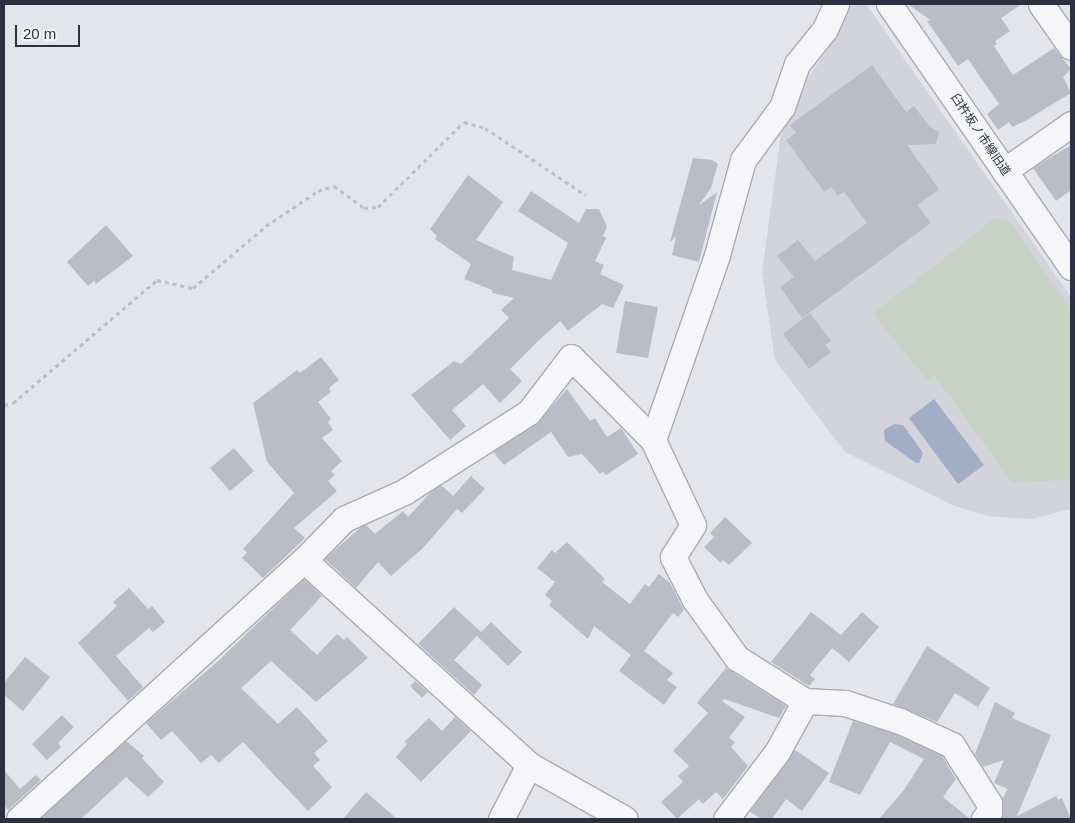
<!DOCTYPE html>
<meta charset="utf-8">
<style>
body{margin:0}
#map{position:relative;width:1075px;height:823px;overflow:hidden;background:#e3e5ea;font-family:Arial,"Noto Sans JP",sans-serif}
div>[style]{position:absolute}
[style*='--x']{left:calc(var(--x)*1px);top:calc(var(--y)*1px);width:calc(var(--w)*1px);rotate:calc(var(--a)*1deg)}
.built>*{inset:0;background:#d2d3db}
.green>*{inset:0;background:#c6d3c5}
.water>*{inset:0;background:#a2adc6}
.building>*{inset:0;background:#bbbdc6}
.path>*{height:3px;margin-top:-1.5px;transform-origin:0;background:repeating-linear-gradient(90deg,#bebfc4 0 4px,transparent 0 8px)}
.roads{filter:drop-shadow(1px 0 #a9abb4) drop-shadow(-1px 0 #a9abb4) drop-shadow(0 1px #a9abb4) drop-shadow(0 -1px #a9abb4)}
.minor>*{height:25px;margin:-12.5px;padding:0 12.5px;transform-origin:12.5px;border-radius:12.5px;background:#f6f6f8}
span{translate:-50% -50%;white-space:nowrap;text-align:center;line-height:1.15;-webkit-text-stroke:4px #f3f4f7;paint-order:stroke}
.street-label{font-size:12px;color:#2d3040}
.frame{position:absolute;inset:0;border:5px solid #2d3040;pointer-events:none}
.scale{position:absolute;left:15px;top:25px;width:65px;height:22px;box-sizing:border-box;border:2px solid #2d3040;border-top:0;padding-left:6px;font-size:15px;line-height:18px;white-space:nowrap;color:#2d3040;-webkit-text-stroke:4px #f3f4f7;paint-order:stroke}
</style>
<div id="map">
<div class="built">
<div style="clip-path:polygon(851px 4px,866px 4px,1071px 297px,1071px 509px,1032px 519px,988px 516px,955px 506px,887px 473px,845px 452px,775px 360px,762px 272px,781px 134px,804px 83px,833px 42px,844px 9px)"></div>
</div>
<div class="green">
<div style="clip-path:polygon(995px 218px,1009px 220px,1071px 310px,1071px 480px,1012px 482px,935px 376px,928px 381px,873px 314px)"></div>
</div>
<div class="water">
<div style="clip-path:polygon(934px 399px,984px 465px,958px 484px,909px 418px)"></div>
<div style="clip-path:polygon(894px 424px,903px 425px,923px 453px,919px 463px,916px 463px,885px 441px,884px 430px)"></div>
</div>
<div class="building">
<div style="clip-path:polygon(908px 4px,1022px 4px,1001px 18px,1010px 31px,995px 41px,997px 44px,994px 46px,1013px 75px,1054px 48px,1071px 69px,1063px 77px,1071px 93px,1025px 121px,1012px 127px,1009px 122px,998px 130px,987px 114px,999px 104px,968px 59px,958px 66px,927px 21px,930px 20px)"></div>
<div style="clip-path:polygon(872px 65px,906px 112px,914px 106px,930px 127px,939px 132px,936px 144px,907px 145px,939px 189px,918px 205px,931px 223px,802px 318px,780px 287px,794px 277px,777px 256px,798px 240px,815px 261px,867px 223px,844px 192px,838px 196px,831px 187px,824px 192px,786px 140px,796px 133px,790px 125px)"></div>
<div style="clip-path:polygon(1071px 145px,1071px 190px,1056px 201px,1033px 168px)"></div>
<div style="clip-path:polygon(693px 158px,712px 160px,718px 164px,711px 188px,698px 206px,717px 192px,699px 262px,672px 255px,676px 237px,670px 242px)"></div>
<div style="clip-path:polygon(468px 175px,503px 202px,476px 240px,514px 257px,512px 270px,551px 280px,568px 243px,518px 211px,531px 191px,579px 223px,586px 209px,599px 209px,607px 227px,603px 236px,606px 238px,595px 261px,604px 265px,600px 274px,624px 285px,613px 308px,602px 304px,568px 331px,560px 321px,536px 343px,510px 369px,522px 381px,500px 403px,483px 384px,452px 410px,466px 426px,450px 440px,411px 395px,454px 361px,461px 364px,509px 318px,501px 310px,514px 298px,492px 293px,492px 290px,464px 279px,471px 264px,435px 239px,437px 236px,430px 229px)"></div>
<div style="clip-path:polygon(106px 225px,133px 256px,96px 284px,94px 281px,88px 286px,67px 262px)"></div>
<div style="clip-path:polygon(625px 301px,658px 307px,648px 358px,616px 353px)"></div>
<div style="clip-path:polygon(810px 313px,831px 341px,825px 345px,831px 352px,809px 369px,783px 334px)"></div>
<div style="clip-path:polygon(321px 357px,339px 380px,329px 388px,331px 392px,318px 402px,331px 419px,328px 422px,333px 430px,322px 438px,342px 461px,331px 471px,335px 475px,328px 481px,337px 491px,294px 528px,305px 538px,263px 578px,242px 558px,247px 552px,243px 549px,294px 493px,267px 462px,253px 403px,297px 370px,300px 373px)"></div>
<div style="clip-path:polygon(567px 389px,590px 421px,595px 418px,607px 437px,621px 428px,638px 454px,606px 475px,603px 472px,600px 474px,582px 454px,568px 457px,551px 432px,504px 465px,493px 452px,537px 424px)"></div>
<div style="clip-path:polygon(234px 448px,254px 471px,230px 491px,210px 468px)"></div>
<div style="clip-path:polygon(471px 476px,485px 489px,462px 513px,457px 509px,423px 548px,391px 576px,378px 562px,356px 588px,325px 559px,361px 527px,366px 525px,375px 534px,403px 511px,408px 517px,430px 493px,441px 485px,453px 496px)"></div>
<div style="clip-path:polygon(725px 517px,752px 543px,729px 565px,723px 560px,721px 563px,704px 547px,714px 537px,710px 533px)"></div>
<div style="clip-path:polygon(567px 542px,605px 579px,602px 582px,630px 604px,645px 584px,649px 587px,659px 574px,670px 583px,684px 610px,678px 617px,673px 613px,644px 651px,673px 673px,667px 680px,677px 687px,664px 705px,619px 671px,631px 655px,594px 626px,588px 639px,549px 605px,552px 601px,545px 595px,555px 582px,537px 568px,552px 550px,555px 553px)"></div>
<div style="clip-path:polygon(304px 579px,322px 596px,290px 630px,317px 655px,337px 634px,344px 640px,347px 637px,368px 658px,316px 702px,271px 661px,241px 688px,278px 724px,297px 707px,328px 741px,314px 753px,320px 760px,313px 766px,332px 787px,308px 811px,243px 742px,219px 763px,211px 755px,201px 763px,172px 731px,161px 740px,146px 723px,216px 663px)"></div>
<div style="clip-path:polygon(129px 588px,148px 609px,152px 606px,165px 622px,153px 632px,149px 628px,116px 656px,143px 687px,128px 701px,78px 643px,117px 606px,113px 602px)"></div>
<div style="clip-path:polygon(454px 607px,481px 632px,491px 622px,522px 652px,508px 666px,477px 636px,454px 660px,482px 685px,474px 695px,418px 644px)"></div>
<div style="clip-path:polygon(811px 612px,841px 635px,862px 612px,879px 627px,849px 662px,832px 648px,810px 675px,815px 679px,809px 686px,771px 662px)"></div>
<div style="clip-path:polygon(927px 646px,990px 688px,978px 707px,955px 693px,937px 722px,893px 704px)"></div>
<div style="clip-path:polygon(25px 657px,50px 677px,23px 711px,4px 695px,4px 683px)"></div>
<div style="clip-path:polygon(726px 668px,786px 706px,779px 718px,724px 699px,722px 701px,745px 717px,729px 738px,735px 742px,731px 747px,748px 766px,723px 799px,716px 792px,703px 804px,699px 799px,677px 819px,661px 802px,683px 782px,678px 776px,689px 766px,673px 751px,708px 713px,697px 703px)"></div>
<div style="clip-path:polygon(415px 681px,428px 692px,422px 698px,410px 686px)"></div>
<div style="clip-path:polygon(995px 702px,1015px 713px,1012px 718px,1051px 735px,1017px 816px,1056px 796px,1058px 800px,1062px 798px,1071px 819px,1001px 819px,1002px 799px,1008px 789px,994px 783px,1004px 760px,983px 767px,975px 754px)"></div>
<div style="clip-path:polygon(62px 715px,74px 727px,58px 743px,61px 747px,47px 760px,32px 744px)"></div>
<div style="clip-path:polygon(455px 717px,471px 731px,421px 782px,396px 757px,407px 744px,404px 742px,429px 718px,442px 731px)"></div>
<div style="clip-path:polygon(853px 721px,895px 734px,942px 756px,956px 779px,943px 797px,970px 819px,879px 819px,904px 790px,924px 759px,890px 742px,860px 795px,829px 782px)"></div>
<div style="clip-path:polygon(126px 741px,144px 756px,142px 758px,164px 782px,148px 797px,126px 777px,81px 819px,40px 819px)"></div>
<div style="clip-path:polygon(795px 750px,829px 773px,802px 811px,786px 799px,772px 819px,762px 819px,750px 812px)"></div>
<div style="clip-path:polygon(4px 770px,20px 789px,36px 775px,41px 780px,8px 810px,4px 805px)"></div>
<div style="clip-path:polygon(366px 792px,397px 819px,343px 819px)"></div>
</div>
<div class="path">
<div style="--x:4;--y:405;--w:9;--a:-13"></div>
<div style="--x:13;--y:403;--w:189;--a:-40.5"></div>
<div style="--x:157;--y:280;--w:37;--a:13"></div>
<div style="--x:193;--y:288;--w:96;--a:-40.3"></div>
<div style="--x:266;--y:226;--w:63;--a:-33.9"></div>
<div style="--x:318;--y:191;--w:17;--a:-17"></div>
<div style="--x:334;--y:186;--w:37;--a:36"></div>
<div style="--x:364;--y:208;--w:14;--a:-4"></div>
<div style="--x:378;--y:207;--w:121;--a:-44.7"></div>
<div style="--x:464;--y:122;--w:22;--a:16"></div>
<div style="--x:485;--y:128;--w:121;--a:33.6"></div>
</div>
<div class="roads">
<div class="minor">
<div style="--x:889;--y:4;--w:320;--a:55.3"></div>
<div style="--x:1041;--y:4;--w:52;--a:55.1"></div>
<div style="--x:1004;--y:171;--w:82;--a:-35"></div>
<div style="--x:653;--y:440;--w:196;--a:-70.9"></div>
<div style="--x:717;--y:255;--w:98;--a:-74.7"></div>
<div style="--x:743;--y:160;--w:66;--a:-53.7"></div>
<div style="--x:782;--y:107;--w:46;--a:-70.8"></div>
<div style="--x:797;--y:64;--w:45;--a:-51.3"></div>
<div style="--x:825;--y:29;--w:27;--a:-66"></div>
<div style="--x:304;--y:560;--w:304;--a:42.3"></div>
<div style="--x:529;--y:765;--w:110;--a:29.4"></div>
<div style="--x:19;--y:819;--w:385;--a:-42.3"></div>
<div style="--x:304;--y:560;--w:57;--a:-45.7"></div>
<div style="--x:344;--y:519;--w:66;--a:-24.2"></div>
<div style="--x:404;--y:492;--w:148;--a:-32.6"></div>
<div style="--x:529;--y:412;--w:69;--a:-52.6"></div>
<div style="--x:571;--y:357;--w:117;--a:45.3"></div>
<div style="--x:653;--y:440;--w:94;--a:64.8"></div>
<div style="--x:693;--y:525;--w:38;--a:122"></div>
<div style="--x:673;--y:557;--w:48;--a:62.9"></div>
<div style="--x:695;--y:600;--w:72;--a:54.1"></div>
<div style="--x:737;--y:658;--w:80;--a:32.3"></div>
<div style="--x:805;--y:701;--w:40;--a:2.9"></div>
<div style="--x:845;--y:703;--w:58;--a:18.1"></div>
<div style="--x:900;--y:721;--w:57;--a:24.8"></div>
<div style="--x:952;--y:745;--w:69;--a:57.5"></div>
<div style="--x:989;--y:803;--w:9;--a:90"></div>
<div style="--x:989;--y:812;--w:9;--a:126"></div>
<div style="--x:501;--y:819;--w:61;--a:-62.6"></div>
<div style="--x:726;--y:819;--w:84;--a:-52.7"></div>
<div style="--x:777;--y:752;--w:58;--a:-61.2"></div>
</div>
</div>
<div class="street-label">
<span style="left:980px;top:135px;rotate:56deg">臼杵坂ノ市線旧道</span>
</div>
<div class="frame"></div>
<div class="scale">20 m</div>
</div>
